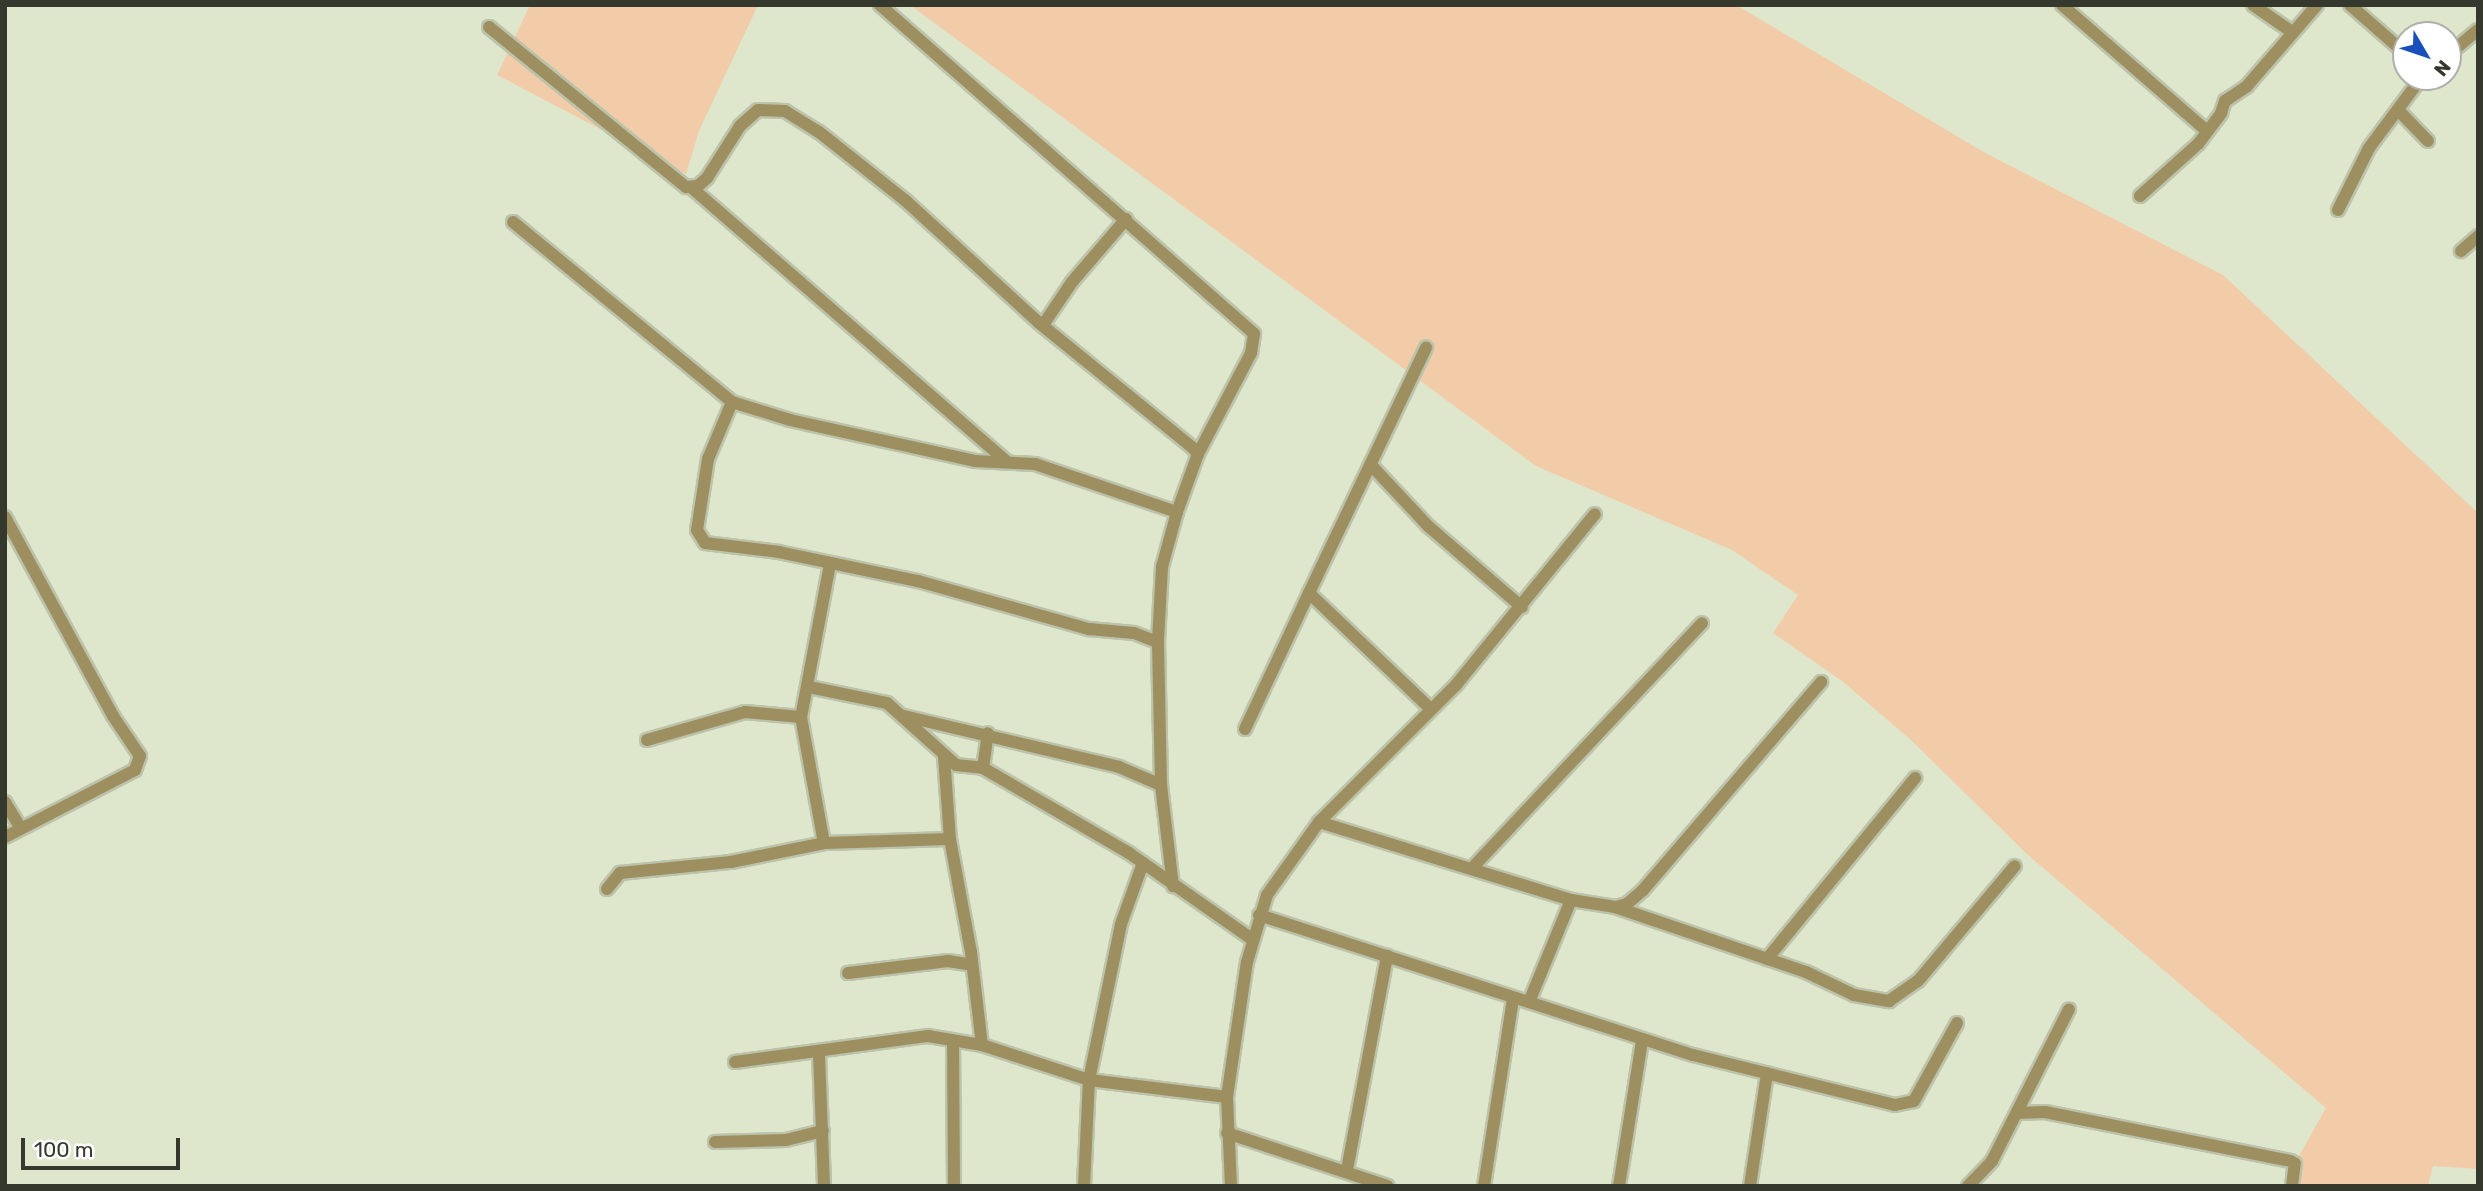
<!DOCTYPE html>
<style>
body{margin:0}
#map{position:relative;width:2483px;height:1191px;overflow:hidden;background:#dee6cb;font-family:Rubik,sans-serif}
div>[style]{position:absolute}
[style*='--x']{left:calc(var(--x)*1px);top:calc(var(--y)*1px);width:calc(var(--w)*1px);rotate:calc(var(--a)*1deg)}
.green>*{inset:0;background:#f2cca9}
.roads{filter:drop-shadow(2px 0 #bcc3ab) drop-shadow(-2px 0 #bcc3ab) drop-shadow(0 2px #bcc3ab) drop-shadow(0 -2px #bcc3ab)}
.street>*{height:12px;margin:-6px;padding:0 6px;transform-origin:6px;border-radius:6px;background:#9e8f60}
span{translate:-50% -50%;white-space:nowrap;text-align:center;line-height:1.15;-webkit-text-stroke:7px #fff;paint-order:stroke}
.frame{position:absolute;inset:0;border:7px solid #35382d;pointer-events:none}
.north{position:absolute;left:2392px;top:21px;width:70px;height:70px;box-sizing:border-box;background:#fff;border:2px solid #aeafab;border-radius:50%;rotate:129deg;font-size:19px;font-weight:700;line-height:28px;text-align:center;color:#35382d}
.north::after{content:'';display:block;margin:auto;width:24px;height:32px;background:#1950bc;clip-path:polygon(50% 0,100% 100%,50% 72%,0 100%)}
.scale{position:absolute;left:21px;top:1138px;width:159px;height:32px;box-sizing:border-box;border:4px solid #35382d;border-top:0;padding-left:9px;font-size:21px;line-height:24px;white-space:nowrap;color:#35382d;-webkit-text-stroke:5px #fff;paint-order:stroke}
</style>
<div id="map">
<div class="green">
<div style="clip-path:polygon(530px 5px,758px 5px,699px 131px,686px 174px,497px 75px)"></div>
<div style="clip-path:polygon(910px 5px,1736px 5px,1987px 154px,2223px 275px,2478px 513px,2478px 1169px,2433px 1166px,2428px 1186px,2295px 1186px,2295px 1163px,2326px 1108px,2028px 855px,1911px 740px,1842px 681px,1773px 633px,1798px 595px,1732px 550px,1536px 466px)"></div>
</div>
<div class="roads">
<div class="street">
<div style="--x:880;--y:5;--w:498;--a:41.3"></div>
<div style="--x:1254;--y:334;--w:19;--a:99"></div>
<div style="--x:1251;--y:353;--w:114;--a:117.7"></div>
<div style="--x:2062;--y:5;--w:192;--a:41"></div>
<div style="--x:2253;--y:5;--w:47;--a:34.7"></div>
<div style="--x:2350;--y:5;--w:74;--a:41.2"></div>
<div style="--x:489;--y:27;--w:254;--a:39.1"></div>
<div style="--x:686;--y:187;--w:12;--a:-5"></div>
<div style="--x:698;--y:186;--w:12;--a:-42"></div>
<div style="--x:707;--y:178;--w:62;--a:-57.6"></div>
<div style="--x:740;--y:126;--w:24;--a:-42"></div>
<div style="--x:758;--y:110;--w:27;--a:2"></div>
<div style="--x:785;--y:111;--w:40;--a:32"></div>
<div style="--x:819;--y:132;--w:111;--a:38.4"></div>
<div style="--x:906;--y:201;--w:179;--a:42.5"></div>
<div style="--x:1038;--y:322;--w:198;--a:39.1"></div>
<div style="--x:1192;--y:447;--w:9;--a:49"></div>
<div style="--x:1198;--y:454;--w:62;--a:109.9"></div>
<div style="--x:2448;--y:55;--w:39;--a:-40"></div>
<div style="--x:2398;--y:110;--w:43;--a:45.9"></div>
<div style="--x:692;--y:188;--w:417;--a:41"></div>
<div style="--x:2140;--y:196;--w:78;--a:-41.9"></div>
<div style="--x:2198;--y:144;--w:39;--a:-53"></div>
<div style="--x:2221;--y:113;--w:13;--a:-72"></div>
<div style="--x:2225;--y:101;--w:27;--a:-34"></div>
<div style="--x:2247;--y:86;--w:107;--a:-49.2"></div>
<div style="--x:2338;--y:210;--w:69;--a:-63.4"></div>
<div style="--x:2369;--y:148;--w:89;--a:-53.3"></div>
<div style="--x:513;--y:222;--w:283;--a:39.4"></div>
<div style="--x:732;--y:402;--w:61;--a:17.2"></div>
<div style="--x:790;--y:420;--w:189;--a:12.5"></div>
<div style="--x:975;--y:461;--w:60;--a:2.9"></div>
<div style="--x:1035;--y:464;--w:150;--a:18.7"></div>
<div style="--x:1177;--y:512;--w:57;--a:105.3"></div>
<div style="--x:1162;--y:567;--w:75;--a:93.1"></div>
<div style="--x:1158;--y:642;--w:143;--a:88.8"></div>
<div style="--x:1161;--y:785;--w:102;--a:83.2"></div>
<div style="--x:2461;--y:251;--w:23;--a:-41"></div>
<div style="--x:1043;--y:325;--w:52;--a:-56"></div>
<div style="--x:1072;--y:282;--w:83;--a:-49.4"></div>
<div style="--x:732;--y:402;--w:62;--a:112.8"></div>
<div style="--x:708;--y:459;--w:72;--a:98.8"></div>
<div style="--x:697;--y:530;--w:15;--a:58"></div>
<div style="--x:705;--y:543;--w:75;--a:6.9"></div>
<div style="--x:779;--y:552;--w:142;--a:11.8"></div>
<div style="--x:918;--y:581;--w:178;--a:15.7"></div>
<div style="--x:1089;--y:629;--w:45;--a:5.1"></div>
<div style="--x:1134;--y:633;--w:26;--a:21"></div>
<div style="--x:1371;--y:465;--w:83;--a:46.9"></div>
<div style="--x:1428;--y:526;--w:124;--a:40.8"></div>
<div style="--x:5;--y:517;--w:226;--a:61.5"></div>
<div style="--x:113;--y:716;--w:48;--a:56"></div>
<div style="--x:140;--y:756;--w:15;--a:110"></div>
<div style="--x:135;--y:770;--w:146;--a:152.7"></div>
<div style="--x:830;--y:564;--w:156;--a:100.7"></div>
<div style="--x:801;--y:717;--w:128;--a:79.7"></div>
<div style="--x:824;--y:843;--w:126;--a:-1.8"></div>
<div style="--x:950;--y:839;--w:115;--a:79.5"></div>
<div style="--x:971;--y:952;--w:94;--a:83.3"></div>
<div style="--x:1309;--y:593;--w:272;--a:-64.5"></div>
<div style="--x:809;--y:687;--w:80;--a:11.6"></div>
<div style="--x:887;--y:703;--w:93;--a:41.9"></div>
<div style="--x:956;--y:765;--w:27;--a:6"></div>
<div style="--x:983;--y:768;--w:169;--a:30.2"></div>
<div style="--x:1129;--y:853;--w:150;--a:35"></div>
<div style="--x:904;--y:716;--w:221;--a:13.3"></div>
<div style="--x:1119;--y:767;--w:46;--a:23.2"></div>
<div style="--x:1245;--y:729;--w:150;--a:-64.8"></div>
<div style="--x:1309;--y:593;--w:168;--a:43.6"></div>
<div style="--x:647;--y:740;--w:102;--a:-15.9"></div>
<div style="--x:745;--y:712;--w:56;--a:5.1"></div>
<div style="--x:944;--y:756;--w:83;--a:85.9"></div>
<div style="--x:983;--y:768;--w:35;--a:-82"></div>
<div style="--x:5;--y:802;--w:31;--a:59"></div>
<div style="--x:1319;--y:822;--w:264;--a:17.2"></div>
<div style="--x:1571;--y:900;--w:45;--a:9"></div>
<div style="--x:1615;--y:907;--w:202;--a:18.8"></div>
<div style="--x:1806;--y:972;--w:53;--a:25.6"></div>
<div style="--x:1854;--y:995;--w:36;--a:10"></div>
<div style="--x:1889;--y:1001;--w:35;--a:-35"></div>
<div style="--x:1918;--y:981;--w:150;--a:-49.9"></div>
<div style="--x:1474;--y:866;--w:333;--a:-46.8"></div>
<div style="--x:607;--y:889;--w:21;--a:-51"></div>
<div style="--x:620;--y:873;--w:112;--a:-5.7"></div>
<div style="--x:731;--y:862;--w:95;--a:-11.5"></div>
<div style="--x:1616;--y:907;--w:11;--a:-15"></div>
<div style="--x:1627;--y:904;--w:21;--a:-41"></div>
<div style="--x:1643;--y:890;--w:274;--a:-49.4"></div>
<div style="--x:1259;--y:915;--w:456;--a:17.9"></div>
<div style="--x:1693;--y:1055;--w:208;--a:13.9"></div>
<div style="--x:1895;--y:1105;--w:19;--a:-12"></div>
<div style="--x:1914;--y:1101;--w:89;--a:-61.1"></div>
<div style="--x:1767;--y:959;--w:234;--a:-50.7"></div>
<div style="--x:848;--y:973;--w:101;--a:-6.8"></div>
<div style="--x:948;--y:961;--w:24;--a:9"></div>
<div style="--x:1529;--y:1002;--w:110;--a:-67.6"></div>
<div style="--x:953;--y:1041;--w:145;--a:89.6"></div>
<div style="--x:819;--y:1054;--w:132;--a:87.8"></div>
<div style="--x:735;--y:1062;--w:195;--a:-7.7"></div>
<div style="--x:928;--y:1036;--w:55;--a:9.5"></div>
<div style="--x:982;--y:1045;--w:113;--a:18.1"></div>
<div style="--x:1089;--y:1080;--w:139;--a:7"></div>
<div style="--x:2017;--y:1113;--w:28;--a:-2"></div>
<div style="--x:2045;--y:1112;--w:251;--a:11.3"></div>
<div style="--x:1227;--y:1133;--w:169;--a:18.3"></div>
<div style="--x:715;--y:1142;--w:71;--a:-1.6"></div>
<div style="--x:786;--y:1140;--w:38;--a:-14"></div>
<div style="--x:1347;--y:1170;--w:218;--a:-79.4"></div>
<div style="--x:1084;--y:1186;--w:106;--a:-87.3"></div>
<div style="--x:1089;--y:1080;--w:159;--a:-78.4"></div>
<div style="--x:1121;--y:924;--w:65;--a:-70.2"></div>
<div style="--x:1231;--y:1186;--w:89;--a:-92.6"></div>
<div style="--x:1227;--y:1097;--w:136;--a:-81.6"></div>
<div style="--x:1247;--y:962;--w:70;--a:-73.4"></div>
<div style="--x:1267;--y:895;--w:90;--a:-54.5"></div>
<div style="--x:1319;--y:822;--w:194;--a:-45"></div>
<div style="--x:1456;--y:685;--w:220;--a:-50.9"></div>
<div style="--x:1484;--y:1186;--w:190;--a:-81.2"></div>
<div style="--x:1619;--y:1186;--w:148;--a:-81"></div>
<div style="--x:1750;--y:1186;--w:114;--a:-81.4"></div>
<div style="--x:1968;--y:1186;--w:35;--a:-46"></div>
<div style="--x:1992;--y:1161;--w:170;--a:-63.1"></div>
<div style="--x:2292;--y:1186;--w:23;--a:-83"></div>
</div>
</div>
<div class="frame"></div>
<div class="north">N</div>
<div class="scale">100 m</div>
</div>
